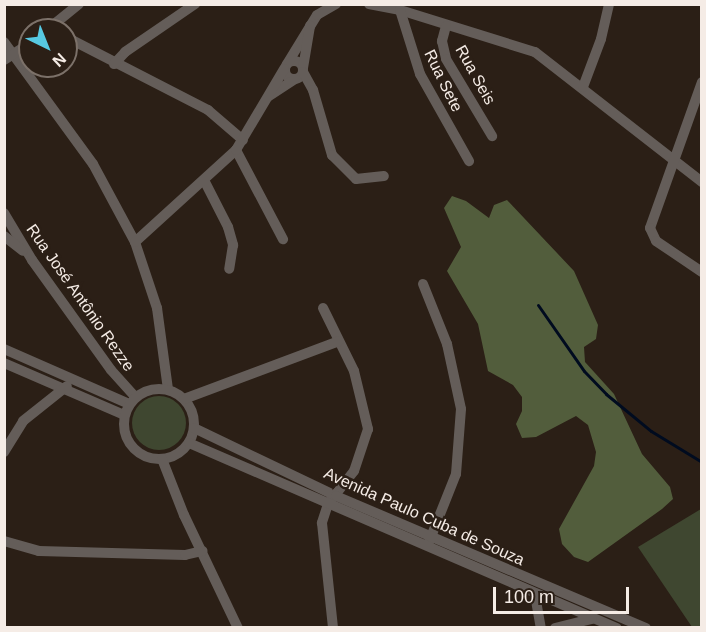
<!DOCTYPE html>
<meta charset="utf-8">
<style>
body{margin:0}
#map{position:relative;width:706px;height:632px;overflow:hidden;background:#2b1f16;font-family:Arial,sans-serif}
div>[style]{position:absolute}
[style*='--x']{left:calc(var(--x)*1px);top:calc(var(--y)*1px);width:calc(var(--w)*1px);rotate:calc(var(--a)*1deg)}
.green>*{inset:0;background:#3f4730}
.round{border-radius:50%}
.forest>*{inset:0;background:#525d3c}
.stream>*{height:3px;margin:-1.5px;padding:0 1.5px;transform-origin:1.5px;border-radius:1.5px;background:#000b1f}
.minor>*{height:10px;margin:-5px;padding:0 5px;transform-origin:5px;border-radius:5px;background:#645d59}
.minor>.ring{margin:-5px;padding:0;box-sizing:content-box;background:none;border:10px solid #645d59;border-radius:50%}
span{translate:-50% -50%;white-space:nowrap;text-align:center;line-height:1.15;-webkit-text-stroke:5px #2b1f16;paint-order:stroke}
.street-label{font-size:16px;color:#f5ece6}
.frame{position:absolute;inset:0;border:6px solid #f5ece6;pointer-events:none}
.north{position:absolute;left:18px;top:18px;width:60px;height:60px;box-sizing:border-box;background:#2b1f16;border:2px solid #7c7169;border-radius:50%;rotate:137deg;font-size:16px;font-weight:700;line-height:24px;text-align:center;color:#f5ece6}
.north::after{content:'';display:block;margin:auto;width:21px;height:27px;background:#57c9e2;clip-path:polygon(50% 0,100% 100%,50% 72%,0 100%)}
.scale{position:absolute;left:493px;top:587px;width:136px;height:27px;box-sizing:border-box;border:3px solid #f5ece6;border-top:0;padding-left:8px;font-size:18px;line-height:21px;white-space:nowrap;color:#f5ece6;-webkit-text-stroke:4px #2b1f16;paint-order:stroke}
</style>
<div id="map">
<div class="green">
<div class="round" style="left:132px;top:396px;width:54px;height:54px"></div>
<div style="clip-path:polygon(701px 509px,701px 627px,692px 627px,638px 547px)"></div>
</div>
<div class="forest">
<div style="clip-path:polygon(452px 196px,466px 201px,489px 218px,494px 205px,507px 200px,574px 271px,598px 325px,596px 339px,584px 347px,585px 362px,614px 394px,642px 454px,670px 487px,673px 499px,662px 509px,588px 562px,574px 557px,562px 544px,559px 529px,594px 466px,596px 452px,588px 425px,576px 416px,536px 437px,522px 438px,516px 424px,522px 411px,522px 397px,513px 385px,488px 371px,478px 324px,447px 271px,461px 247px,444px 208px)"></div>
</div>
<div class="stream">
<div style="--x:538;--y:305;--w:80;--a:55.1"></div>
<div style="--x:584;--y:371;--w:32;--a:46"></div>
<div style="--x:606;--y:394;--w:58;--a:39.4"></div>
<div style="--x:651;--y:431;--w:60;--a:31.3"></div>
</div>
<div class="minor">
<div style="--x:369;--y:4;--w:32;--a:11"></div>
<div style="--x:400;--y:10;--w:141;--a:17.3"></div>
<div style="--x:535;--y:52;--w:212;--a:37.9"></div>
<div style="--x:400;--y:10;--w:67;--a:72.6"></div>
<div style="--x:420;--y:74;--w:100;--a:60.6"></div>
<div style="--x:446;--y:26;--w:16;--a:105"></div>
<div style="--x:442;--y:41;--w:18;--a:77"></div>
<div style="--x:446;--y:59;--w:90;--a:59.1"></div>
<div style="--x:47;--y:30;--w:41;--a:-39.1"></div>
<div style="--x:66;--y:37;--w:160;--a:27.2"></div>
<div style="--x:208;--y:110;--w:46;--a:40.6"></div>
<div style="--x:4;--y:42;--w:151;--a:53.9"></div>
<div style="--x:93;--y:164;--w:89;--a:61.7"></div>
<div style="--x:135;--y:242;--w:70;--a:71.6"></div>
<div style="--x:157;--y:308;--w:82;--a:82.3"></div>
<div style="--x:4;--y:60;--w:31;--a:-33"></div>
<div class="ring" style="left:285px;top:61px;width:8px;height:8px"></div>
<div style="--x:114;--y:64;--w:16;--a:-47"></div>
<div style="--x:125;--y:52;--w:85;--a:-34.4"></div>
<div style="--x:287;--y:64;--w:57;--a:-58.5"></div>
<div style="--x:317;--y:15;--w:22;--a:-30"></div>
<div style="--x:303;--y:68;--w:43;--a:-80.5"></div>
<div style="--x:303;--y:72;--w:21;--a:61"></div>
<div style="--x:313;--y:90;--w:68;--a:73.7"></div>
<div style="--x:332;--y:155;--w:34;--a:45"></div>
<div style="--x:356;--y:179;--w:28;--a:-6"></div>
<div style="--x:702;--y:82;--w:155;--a:109.6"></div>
<div style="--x:650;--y:228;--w:14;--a:65"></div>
<div style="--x:656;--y:241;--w:55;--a:34"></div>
<div style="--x:583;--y:87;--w:51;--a:-69.4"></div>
<div style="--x:601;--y:39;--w:36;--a:-77"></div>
<div style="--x:269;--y:96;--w:30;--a:-33"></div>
<div style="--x:236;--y:150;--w:101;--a:62.2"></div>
<div style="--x:204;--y:180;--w:53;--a:62.9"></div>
<div style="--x:228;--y:227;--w:19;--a:74"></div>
<div style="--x:233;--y:245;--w:24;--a:99"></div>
<div style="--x:4;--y:213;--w:55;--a:59.2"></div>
<div style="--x:32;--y:260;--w:135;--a:54.3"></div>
<div style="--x:111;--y:370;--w:36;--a:48"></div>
<div style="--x:4;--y:236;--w:24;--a:38"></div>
<div style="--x:135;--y:242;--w:137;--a:-42.3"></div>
<div style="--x:236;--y:150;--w:94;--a:-59.3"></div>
<div style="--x:423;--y:284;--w:65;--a:68.2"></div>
<div style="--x:447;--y:344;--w:66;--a:77.8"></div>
<div style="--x:461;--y:409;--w:65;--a:94.4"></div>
<div style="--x:456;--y:474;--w:73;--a:111.7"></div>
<div style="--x:323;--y:308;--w:70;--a:63.8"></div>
<div style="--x:354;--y:371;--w:60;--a:76.4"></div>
<div style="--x:368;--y:429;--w:44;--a:108.4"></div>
<div style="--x:354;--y:471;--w:42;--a:128.2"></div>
<div style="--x:328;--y:504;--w:20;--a:108"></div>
<div style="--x:322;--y:523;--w:106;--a:84"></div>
<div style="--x:4;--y:349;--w:137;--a:23.7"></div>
<div style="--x:4;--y:363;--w:131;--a:23.4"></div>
<div class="ring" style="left:124px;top:389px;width:60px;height:60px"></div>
<div style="--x:184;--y:399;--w:165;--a:-20.5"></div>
<div style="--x:194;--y:428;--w:157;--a:25.6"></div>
<div style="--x:336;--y:496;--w:337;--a:23.1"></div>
<div style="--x:189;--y:443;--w:466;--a:23.4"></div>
<div style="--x:4;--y:452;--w:36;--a:-58"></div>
<div style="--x:23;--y:421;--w:56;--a:-38.5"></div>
<div style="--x:162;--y:459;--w:60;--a:68.6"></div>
<div style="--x:184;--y:515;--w:125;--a:64.5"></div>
<div style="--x:4;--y:541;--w:36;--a:16"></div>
<div style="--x:39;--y:551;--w:146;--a:1.6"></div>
<div style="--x:185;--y:555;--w:18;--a:-13"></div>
<div style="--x:535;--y:595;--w:34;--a:80"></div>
<div style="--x:555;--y:628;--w:38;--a:-14"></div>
</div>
<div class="street-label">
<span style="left:475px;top:75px;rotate:61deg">Rua Seis</span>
<span style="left:443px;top:81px;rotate:64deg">Rua Sete</span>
<span style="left:80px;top:298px;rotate:55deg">Rua José Antônio Rezze</span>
<span style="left:424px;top:517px;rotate:24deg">Avenida Paulo Cuba de Souza</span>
</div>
<div class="frame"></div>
<div class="north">N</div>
<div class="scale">100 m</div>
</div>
